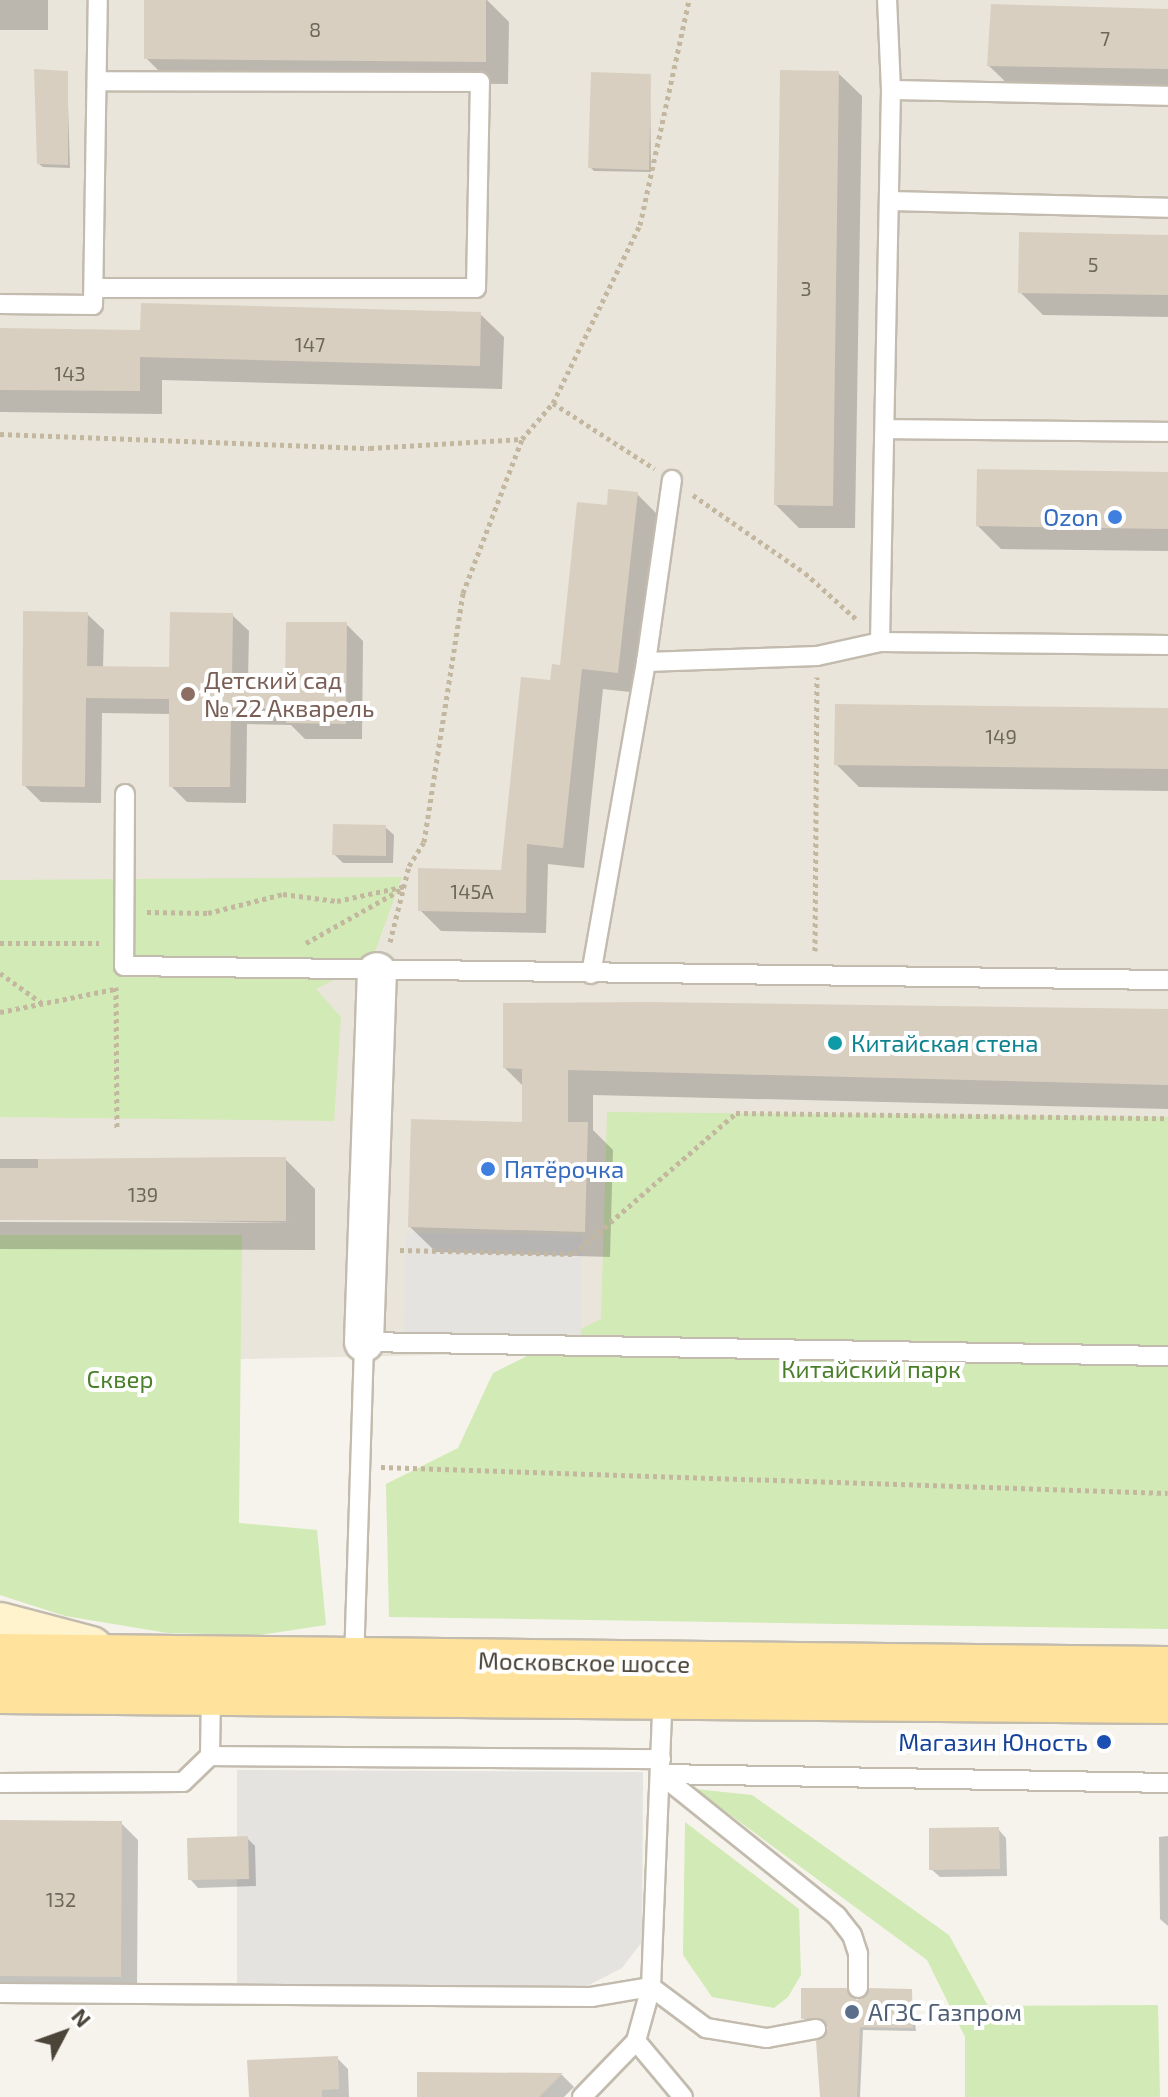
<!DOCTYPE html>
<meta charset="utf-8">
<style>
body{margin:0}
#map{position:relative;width:1168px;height:2097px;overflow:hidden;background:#f6f3ec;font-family:"Exo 2",sans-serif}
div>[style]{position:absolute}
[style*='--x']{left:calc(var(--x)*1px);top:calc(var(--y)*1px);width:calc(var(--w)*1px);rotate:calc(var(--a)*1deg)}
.residential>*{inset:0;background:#eae5da}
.green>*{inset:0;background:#d2eab5}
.parking>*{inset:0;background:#e5e3e0}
.shadow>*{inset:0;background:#0003}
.building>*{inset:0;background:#d8cfc1}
.path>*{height:5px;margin-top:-2.5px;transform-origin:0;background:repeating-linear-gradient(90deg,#c4b79f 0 4px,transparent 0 8px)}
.roads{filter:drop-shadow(2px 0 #c2bbae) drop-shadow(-2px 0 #c2bbae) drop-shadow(0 2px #c2bbae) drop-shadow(0 -2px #c2bbae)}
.service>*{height:18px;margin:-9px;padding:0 9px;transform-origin:9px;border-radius:9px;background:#fff}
.minor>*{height:38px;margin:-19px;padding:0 19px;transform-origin:19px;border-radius:19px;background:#fff}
.secondary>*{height:44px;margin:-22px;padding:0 22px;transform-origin:22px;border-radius:22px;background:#fff3cd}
.primary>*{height:44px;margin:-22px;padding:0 22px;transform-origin:22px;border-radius:22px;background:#ffe39c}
.dots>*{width:22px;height:22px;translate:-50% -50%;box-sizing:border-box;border:4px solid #fff;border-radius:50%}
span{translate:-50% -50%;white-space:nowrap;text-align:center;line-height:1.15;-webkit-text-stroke:8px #fff;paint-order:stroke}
.number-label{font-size:20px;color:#6e675b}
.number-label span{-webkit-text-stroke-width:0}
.shop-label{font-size:24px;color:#366cbe}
.right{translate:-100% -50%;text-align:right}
.left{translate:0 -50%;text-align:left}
.education-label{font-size:24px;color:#785e54}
.culture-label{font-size:24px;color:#0d838f}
.park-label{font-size:24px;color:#4a7f2a}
.street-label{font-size:24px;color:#4b4439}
.transit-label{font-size:24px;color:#164399}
.service-label{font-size:24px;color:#4e5e75}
.north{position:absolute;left:24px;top:1993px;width:80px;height:80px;-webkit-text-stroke:6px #fff;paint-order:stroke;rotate:49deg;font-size:22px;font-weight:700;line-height:32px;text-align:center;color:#4b4439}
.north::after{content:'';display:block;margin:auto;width:28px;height:36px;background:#4b4439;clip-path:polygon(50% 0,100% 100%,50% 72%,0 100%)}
</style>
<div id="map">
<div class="residential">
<div style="clip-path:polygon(0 0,1168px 0,1168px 1340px,0 1364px)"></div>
</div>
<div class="green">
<div style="clip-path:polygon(402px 877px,372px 960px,316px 989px,341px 1017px,334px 1121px,0 1117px,0 880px)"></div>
<div style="clip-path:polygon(607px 1112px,1168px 1117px,1168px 1629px,389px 1617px,386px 1484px,458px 1448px,493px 1373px,601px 1319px)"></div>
<div style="clip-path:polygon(0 1235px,242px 1235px,239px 1523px,317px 1530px,326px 1625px,260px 1635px,168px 1633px,65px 1616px,0 1595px)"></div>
<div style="clip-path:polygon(695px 1789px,752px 1795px,949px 1935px,988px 2006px,1158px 2005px,1160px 2097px,965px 2097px,965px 2037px,927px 1960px)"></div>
<div style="clip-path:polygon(685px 1822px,799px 1909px,801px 1975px,788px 1997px,774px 2008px,712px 1997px,683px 1955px)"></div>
</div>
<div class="parking">
<div style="clip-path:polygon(405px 1233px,582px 1235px,581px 1337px,404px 1335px)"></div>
<div style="clip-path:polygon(237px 1770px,643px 1772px,642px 1942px,622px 1968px,587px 1986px,237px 1984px)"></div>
</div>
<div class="shadow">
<div style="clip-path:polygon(0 0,48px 0,48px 30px,0 30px)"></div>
<div style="clip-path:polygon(146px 0,487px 0,509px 22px,508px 84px,169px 81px,146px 58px)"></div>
<div style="clip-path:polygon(1168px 9px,1168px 89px,1010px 86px,989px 66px)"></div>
<div style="clip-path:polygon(67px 73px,70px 168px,43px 167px,39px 164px)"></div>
<div style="clip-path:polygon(838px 73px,862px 96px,855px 528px,799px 528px,776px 505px)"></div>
<div style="clip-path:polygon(650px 76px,651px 172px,594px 171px,590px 167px)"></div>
<div style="clip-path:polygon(1168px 237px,1168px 317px,1043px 315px,1020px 292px)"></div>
<div style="clip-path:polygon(480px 314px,504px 337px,502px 389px,162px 380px,162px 414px,0 412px,0 330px,142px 332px)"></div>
<div style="clip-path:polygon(1168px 473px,1168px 551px,1001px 549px,978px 526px)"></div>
<div style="clip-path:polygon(637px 494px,658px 515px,639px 693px,603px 689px,584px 868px,548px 864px,546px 933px,441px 931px,420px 910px,503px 872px,552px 682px,562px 667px,609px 507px)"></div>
<div style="clip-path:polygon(87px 614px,104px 630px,103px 668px,171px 669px,232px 615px,249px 631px,248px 681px,287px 682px,346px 624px,363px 641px,362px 739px,305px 739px,291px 725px,247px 724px,246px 803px,187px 802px,171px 786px,171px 714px,102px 713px,101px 803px,41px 802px,24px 785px)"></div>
<div style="clip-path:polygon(1168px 710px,1168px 791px,859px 787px,836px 764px)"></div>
<div style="clip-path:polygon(385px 827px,394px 835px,393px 863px,343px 863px,334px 854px)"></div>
<div style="clip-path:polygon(1168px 1011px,1168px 1109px,593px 1095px,593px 1130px,613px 1150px,610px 1257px,436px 1252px,410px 1227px,523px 1124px,524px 1087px,505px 1068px)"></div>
<div style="clip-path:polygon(0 1159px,285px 1159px,315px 1189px,315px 1250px,0 1249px,0 1222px,296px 1223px,0 1218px)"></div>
<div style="clip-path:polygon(0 1822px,121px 1823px,138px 1840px,137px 1993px,0 1992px)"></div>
<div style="clip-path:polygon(998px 1829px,1006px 1838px,1007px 1876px,940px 1877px,931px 1869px)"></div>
<div style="clip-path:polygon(1168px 1836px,1168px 1926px,1160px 1919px,1159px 1837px)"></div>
<div style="clip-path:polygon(247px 1838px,255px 1846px,256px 1886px,198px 1888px,190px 1879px)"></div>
<div style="clip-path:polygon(911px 1991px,916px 2031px,863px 2030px,860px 2097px,822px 2097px,830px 2028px,824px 2020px,803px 2019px)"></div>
<div style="clip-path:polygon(337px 2058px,348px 2069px,349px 2097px,251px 2097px)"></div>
<div style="clip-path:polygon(419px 2074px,562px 2075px,574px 2087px,564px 2097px,419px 2097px)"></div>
</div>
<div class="building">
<div style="clip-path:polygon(144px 0,486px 0,486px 62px,144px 59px)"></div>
<div style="clip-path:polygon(991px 4px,1168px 9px,1168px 69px,987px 66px)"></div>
<div style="clip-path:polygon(34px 69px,68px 71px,68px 165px,37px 164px)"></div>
<div style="clip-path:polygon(780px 70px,839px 71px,833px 506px,774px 505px)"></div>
<div style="clip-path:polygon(591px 72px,651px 74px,649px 170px,588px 168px)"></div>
<div style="clip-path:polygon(1019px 232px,1168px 235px,1168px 295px,1018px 293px)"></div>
<div style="clip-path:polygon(141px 303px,481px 312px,480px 366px,140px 357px,140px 391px,0 390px,0 328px,140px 330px)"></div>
<div style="clip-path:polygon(977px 469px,1168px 472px,1168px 529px,976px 526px)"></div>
<div style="clip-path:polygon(608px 489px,638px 492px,618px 673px,582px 669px,563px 848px,527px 844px,526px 913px,418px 911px,418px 868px,501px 870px,521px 677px,550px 680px,552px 664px,560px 665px,577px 502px,607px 505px)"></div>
<div style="clip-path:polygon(23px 611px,88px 612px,87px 666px,169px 667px,170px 612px,233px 613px,232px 679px,285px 680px,286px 622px,347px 622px,346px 724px,286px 723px,286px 709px,231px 708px,230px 787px,169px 787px,169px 699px,86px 698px,85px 787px,22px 786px)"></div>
<div style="clip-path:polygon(835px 704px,1168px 708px,1168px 769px,834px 765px)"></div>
<div style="clip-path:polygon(333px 824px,386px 825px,386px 856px,332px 855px)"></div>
<div style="clip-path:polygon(648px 1002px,1168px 1009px,1168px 1085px,568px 1070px,568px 1122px,588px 1122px,585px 1232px,408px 1227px,411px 1119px,522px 1122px,522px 1069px,503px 1068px,503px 1003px)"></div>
<div style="clip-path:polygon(249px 1157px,286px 1157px,286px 1221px,0 1220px,0 1168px,38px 1168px,38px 1159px)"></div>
<div style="clip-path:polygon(0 1820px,122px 1821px,121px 1977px,0 1976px)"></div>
<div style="clip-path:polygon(999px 1827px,1000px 1869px,929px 1870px,929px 1828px)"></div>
<div style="clip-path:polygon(248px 1836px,249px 1879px,188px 1880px,187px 1838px)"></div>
<div style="clip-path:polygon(801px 1988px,846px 1988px,857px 2000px,870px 1988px,912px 1989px,913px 2028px,860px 2027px,857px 2097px,820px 2097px,816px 2041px,828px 2028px,819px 2018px,801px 2019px)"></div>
<div style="clip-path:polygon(338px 2056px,339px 2089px,322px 2090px,322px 2097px,249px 2097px,247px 2060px)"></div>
<div style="clip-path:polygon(417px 2072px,563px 2073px,539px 2097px,417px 2097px)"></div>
</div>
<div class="path">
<div style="--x:553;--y:403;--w:198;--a:-64"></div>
<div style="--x:640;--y:225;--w:230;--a:-77.7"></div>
<div style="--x:0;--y:434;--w:370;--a:2.2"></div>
<div style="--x:370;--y:448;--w:152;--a:-3.4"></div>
<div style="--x:522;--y:439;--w:48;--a:-49.3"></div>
<div style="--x:553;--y:403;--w:121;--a:32.9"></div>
<div style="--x:693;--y:495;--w:136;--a:34.9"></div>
<div style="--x:805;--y:573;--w:69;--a:42"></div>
<div style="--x:147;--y:912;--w:61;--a:0.9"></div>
<div style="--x:208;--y:913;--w:77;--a:-14.2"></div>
<div style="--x:283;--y:894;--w:54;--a:7.4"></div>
<div style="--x:337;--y:901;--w:71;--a:-12.3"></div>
<div style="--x:390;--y:942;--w:78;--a:-76"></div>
<div style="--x:409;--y:866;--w:28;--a:-58"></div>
<div style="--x:424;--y:842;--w:252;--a:-81.1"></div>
<div style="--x:463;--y:593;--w:165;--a:-69"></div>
<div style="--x:0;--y:943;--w:99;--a:0"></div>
<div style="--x:306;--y:943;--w:110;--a:-29.4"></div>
<div style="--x:815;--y:951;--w:274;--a:-89.6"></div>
<div style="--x:0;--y:973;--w:53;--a:35.8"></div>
<div style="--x:116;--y:987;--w:143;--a:89.6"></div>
<div style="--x:0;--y:1012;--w:117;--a:-11.3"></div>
<div style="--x:400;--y:1250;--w:174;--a:1.3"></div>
<div style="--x:574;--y:1254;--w:215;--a:-41"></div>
<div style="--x:736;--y:1113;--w:432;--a:0.7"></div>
<div style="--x:381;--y:1467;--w:787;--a:1.89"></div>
</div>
<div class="roads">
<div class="service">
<div style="--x:891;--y:90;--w:277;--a:1.2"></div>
<div style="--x:889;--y:201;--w:279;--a:1.4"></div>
<div style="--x:94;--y:288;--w:382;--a:0"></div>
<div style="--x:476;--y:288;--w:206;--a:-88.9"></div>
<div style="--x:480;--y:82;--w:383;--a:-179.9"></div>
<div style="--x:0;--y:304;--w:93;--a:0.6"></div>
<div style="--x:93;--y:305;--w:305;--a:-89.1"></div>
<div style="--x:885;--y:429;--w:283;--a:0.6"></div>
<div style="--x:880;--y:642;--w:288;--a:0.6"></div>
<div style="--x:646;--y:662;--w:171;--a:-2"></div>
<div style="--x:817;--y:656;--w:65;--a:-12.5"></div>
<div style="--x:880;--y:642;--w:552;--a:-88.86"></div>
<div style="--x:891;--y:90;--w:90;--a:-92.5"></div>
<div style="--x:125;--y:794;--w:172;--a:90.3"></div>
<div style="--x:124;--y:966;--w:1044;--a:0.77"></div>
<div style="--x:591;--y:974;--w:317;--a:-80"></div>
<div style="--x:646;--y:662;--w:184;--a:-81.9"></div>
<div style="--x:354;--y:1663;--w:321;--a:-88.2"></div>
<div style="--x:364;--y:1342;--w:804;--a:1"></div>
<div style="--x:210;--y:1756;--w:451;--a:0.4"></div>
<div style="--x:660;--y:1774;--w:508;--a:1.01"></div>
<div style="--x:660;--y:1774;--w:227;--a:38.7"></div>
<div style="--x:837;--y:1916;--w:24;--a:52"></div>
<div style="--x:852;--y:1935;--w:20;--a:72"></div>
<div style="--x:858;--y:1954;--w:34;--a:90"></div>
<div style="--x:0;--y:1783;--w:183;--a:-0.3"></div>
<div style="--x:183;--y:1782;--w:37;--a:-44"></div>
<div style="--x:210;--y:1756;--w:65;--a:-89.1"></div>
<div style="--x:0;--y:1993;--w:591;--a:0.39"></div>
<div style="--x:591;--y:1997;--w:61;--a:-9.5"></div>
<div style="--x:651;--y:1987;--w:293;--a:-87.7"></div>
<div style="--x:636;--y:2041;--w:73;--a:50"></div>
<div style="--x:582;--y:2097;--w:78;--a:-46"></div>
<div style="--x:636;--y:2041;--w:56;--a:-74.5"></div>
<div style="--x:651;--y:1987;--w:69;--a:36.7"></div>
<div style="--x:706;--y:2028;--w:62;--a:9.3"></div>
<div style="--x:767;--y:2038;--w:50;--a:-10.4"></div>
</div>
<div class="minor">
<div style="--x:364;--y:1342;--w:370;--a:-88"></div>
</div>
<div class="secondary">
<div style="--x:0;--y:1625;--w:94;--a:14.8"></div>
</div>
<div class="primary">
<div style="--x:0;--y:1656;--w:1168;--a:0.64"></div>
<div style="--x:0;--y:1691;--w:1168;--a:0.49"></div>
</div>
</div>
<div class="dots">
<div style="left:1115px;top:517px;background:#3f7fe0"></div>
<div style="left:188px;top:694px;background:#8d6e63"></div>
<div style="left:835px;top:1043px;background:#0f9aa8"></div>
<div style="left:488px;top:1169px;background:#3f7fe0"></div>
<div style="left:1104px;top:1742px;background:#1a4fb4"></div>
<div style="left:852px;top:2012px;background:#5c6f8a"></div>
</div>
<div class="number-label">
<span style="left:315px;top:29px">8</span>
<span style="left:1105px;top:38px">7</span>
<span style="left:1093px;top:264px">5</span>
<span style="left:806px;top:288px">3</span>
<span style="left:310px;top:344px">147</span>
<span style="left:70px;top:373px">143</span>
<span style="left:1001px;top:736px">149</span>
<span style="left:472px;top:891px">145А</span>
<span style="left:143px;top:1194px">139</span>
<span style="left:61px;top:1899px">132</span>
</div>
<div class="shop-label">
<span class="right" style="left:1099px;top:517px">Ozon</span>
<span class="left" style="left:504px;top:1169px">Пятёрочка</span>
</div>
<div class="education-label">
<span class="left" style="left:204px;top:694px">Детский сад<br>№ 22 Акварель</span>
</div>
<div class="culture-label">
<span class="left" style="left:851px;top:1043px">Китайская стена</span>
</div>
<div class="park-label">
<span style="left:871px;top:1369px">Китайский парк</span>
<span style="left:120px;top:1379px">Сквер</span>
</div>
<div class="street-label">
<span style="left:584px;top:1662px;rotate:1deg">Московское шоссе</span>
</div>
<div class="transit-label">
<span class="right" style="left:1088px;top:1742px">Магазин Юность</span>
</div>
<div class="service-label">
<span class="left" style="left:868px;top:2012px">АГЗС Газпром</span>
</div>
<div class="north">N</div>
</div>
